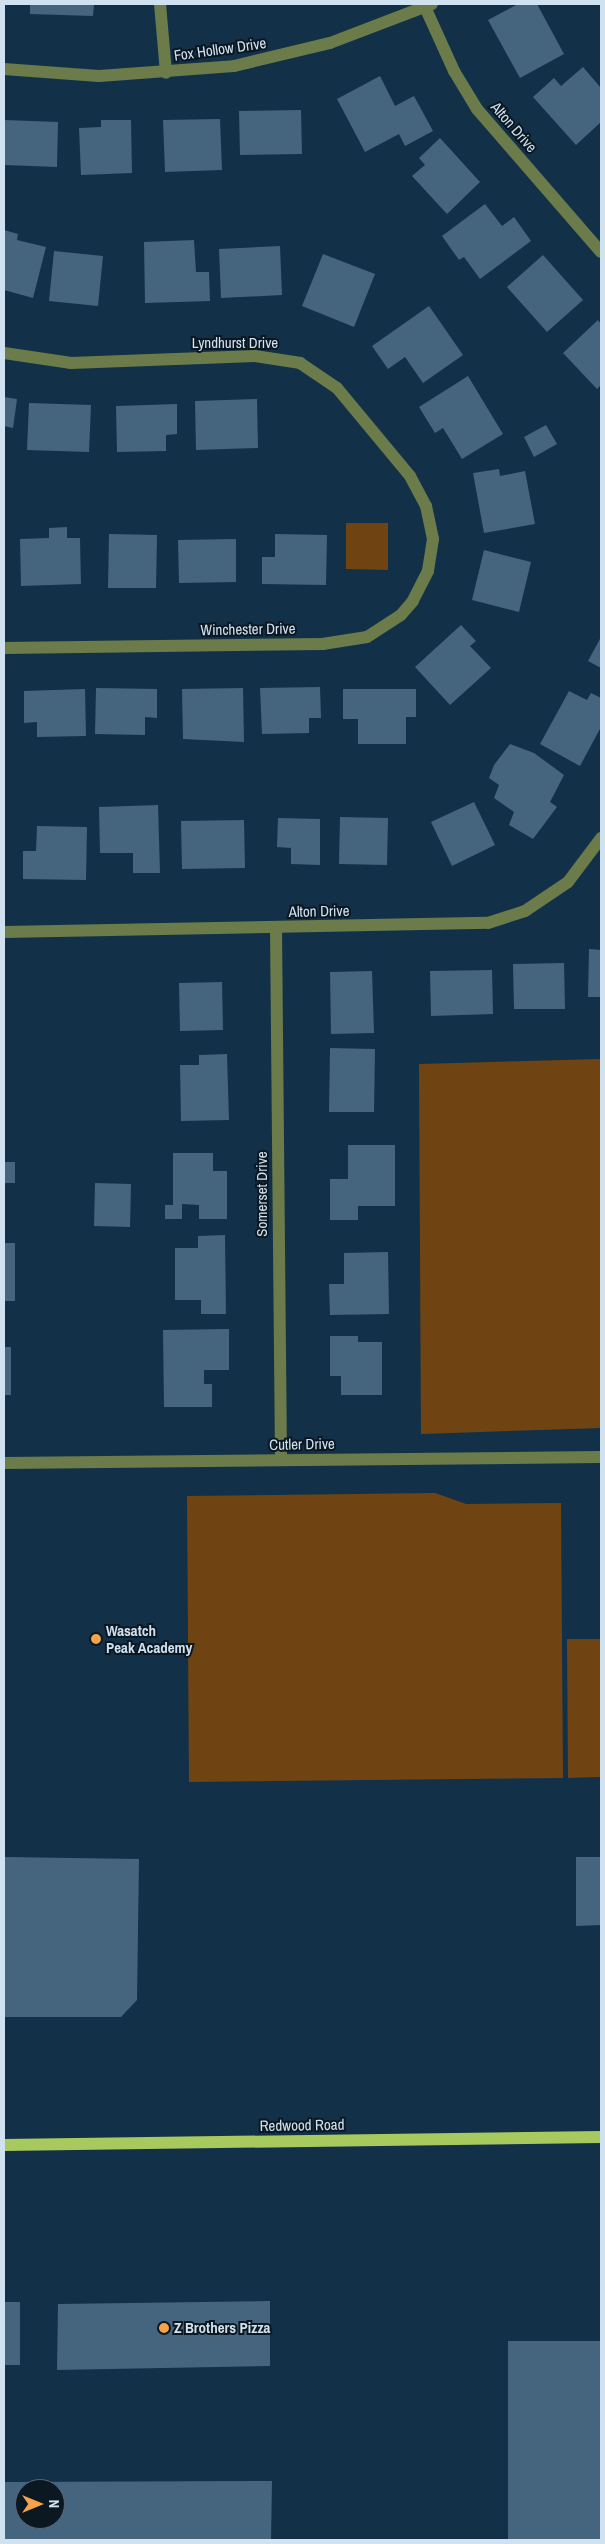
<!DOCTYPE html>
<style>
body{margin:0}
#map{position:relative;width:605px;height:2544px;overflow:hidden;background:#123148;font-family:"Archivo Narrow",sans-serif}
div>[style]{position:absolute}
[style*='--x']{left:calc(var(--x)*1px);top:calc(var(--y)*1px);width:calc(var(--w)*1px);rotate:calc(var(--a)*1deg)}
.green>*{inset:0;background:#704412}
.building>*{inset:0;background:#45647e}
.minor>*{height:12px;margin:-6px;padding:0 6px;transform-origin:6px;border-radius:6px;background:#6b7c4a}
.major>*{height:12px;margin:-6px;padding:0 6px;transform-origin:6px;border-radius:6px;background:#a7c95e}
.dots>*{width:14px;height:14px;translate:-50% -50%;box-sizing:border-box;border:2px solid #0b1822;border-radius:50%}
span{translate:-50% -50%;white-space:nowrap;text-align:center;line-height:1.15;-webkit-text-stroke:4px #0b1822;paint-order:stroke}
.street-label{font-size:15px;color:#d0e1f0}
.poi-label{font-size:15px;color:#d0e1f0;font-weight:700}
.left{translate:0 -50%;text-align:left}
.frame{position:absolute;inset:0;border:5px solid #d0e1f0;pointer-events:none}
.north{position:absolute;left:15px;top:2479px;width:50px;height:50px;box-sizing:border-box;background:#0b1822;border:1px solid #5a6874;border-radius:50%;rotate:90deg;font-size:14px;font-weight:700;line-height:20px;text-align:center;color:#d0e1f0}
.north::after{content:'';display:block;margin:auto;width:18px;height:22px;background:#f6a248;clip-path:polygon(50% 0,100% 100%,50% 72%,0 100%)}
</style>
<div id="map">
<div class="green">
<div style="clip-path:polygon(346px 523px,388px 523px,388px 570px,346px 569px)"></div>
<div style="clip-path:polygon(601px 1059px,601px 1428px,421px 1434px,419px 1064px)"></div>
<div style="clip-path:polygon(435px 1493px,466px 1504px,561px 1503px,563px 1778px,189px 1782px,187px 1496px)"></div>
<div style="clip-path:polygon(567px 1639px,601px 1639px,601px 1777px,568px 1778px)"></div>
</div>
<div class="building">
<div style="clip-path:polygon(30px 4px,94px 4px,93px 16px,30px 14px)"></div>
<div style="clip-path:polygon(518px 4px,537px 4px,564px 54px,520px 78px,488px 20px)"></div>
<div style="clip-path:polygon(583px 67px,601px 88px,601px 122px,576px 145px,533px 97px,554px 78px,561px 86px)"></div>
<div style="clip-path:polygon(380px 76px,395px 106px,414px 96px,433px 131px,405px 146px,399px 134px,365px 152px,337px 99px)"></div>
<div style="clip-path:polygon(301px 110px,302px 154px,240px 155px,239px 111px)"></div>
<div style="clip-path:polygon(220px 119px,222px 170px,165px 172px,163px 120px)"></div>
<div style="clip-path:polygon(4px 120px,58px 122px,57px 167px,4px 165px)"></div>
<div style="clip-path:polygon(101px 120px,131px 120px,132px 173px,81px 175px,79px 128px,101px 127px)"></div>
<div style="clip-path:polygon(440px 138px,480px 182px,447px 214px,412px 176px,425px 165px,419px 158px)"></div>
<div style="clip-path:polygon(485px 204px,502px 226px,514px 217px,531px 241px,480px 279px,464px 257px,459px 260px,442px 236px)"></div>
<div style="clip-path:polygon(4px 230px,18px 234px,17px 240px,46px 247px,33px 298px,4px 290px)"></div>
<div style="clip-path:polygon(194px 240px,196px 272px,209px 272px,210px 301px,145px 303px,144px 242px)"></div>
<div style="clip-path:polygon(280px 246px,282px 295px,221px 298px,219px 249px)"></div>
<div style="clip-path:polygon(54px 251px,103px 256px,98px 306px,49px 301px)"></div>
<div style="clip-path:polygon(323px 254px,375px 274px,354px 327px,302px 306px)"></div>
<div style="clip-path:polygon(543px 255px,583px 300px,547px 332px,507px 287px)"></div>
<div style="clip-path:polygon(429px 306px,463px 355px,423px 383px,405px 357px,388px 369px,372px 346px)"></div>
<div style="clip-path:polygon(598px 320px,601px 324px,601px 385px,597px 389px,563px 353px)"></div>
<div style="clip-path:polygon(468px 376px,503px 434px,462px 459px,443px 428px,435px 433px,419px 407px)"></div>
<div style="clip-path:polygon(4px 397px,17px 399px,13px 428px,4px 426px)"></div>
<div style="clip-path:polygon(257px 399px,258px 448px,196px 450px,195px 401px)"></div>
<div style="clip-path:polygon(29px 403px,91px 405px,89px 452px,27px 450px)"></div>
<div style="clip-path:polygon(177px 404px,177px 434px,166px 435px,166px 451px,117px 452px,116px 406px)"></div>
<div style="clip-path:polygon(546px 425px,557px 444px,534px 457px,524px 437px)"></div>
<div style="clip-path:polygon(499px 469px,500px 476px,525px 471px,535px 524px,484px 533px,473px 473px)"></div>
<div style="clip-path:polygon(67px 527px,67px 538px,80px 538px,81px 584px,21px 586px,20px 539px,49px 538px,49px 528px)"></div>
<div style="clip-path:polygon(109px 534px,157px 535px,156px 588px,108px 588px)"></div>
<div style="clip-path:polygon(275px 534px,327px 535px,326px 585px,262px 584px,262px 557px,275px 557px)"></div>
<div style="clip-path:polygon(236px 539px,236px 582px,179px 583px,178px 540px)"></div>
<div style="clip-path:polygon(484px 550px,531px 562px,519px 612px,472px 600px)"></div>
<div style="clip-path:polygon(461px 625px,476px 641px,470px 646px,491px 668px,450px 705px,415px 667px)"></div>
<div style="clip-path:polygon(601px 637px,601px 668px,588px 661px)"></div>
<div style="clip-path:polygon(320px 687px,321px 718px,309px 718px,309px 733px,262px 734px,260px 688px)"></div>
<div style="clip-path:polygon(96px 688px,157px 689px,157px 718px,145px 717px,145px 735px,95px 734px)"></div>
<div style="clip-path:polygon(243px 688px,244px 742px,183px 739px,182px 689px)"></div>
<div style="clip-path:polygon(85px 689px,86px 736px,37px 737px,37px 722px,24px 723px,24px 691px)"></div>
<div style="clip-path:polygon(343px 689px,416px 689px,416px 717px,406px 717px,406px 744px,358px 744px,358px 719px,343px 719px)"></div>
<div style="clip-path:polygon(569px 691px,587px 700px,591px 693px,601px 698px,601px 727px,580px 766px,540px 744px)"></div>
<div style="clip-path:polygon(510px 744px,534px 753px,564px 775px,550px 802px,557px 807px,533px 839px,509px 825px,514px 812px,494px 798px,499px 785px,489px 778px,494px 765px)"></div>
<div style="clip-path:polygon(474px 802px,495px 845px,452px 866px,431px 822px)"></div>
<div style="clip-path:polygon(158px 805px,160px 873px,133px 873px,133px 853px,100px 853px,99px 807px)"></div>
<div style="clip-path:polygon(340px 817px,388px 818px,387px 865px,339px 864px)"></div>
<div style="clip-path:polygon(278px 818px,320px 819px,320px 865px,291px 864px,291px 848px,277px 847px)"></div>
<div style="clip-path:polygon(244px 820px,245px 868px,182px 869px,181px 821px)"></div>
<div style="clip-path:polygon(37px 826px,87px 827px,86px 880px,23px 879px,23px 851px,36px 851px)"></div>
<div style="clip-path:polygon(589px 949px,601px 950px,601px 997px,588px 997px)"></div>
<div style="clip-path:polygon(564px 963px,565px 1009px,514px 1009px,513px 964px)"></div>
<div style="clip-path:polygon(492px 970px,493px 1014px,431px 1016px,430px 971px)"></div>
<div style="clip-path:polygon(372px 971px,374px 1033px,331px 1034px,330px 972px)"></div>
<div style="clip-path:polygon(222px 982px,223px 1030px,180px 1031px,179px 983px)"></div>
<div style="clip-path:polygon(330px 1048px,375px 1049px,374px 1112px,329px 1112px)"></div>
<div style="clip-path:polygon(227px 1054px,229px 1120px,181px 1121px,180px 1065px,199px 1065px,199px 1055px)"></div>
<div style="clip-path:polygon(348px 1145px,395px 1145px,395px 1206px,358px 1206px,358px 1220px,330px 1220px,330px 1179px,348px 1179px)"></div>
<div style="clip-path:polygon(173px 1153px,213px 1153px,213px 1171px,227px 1171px,227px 1219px,199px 1219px,199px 1205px,182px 1204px,182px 1219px,165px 1219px,165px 1205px,173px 1205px)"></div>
<div style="clip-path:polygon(4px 1162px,15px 1162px,15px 1183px,4px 1183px)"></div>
<div style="clip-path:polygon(95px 1183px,131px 1184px,130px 1227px,94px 1226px)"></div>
<div style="clip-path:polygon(225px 1235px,226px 1314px,201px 1314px,201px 1300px,175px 1300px,175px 1248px,198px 1248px,198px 1236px)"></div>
<div style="clip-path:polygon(4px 1243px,15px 1243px,15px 1301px,4px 1301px)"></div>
<div style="clip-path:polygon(388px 1252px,389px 1314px,330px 1315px,329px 1284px,344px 1284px,344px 1253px)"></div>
<div style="clip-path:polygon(229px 1329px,229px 1370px,204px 1370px,204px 1384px,212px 1384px,212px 1407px,164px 1407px,163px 1330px)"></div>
<div style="clip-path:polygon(330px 1336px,358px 1336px,358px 1342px,382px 1342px,382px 1395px,341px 1395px,341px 1376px,330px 1376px)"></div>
<div style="clip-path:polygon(4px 1347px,11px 1347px,11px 1395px,4px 1395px)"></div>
<div style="clip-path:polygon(4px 1857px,139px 1859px,137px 2000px,121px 2017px,4px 2017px)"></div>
<div style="clip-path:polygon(576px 1857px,601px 1857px,601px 1925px,576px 1926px)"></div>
<div style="clip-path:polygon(270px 2301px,270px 2366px,57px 2370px,58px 2304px)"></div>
<div style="clip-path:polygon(4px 2302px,20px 2302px,20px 2365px,4px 2365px)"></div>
<div style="clip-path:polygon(508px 2341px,601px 2341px,601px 2540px,508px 2540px)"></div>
<div style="clip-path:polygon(evenodd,272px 2481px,271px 2540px,4px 2540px,4px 2482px,272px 2481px,25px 2489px,55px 2489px,55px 2519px,25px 2519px,25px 2489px)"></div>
</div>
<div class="minor">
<div style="--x:160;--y:4;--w:69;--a:85"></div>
<div style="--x:425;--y:7;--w:70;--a:65.6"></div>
<div style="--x:454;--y:71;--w:44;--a:58.8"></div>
<div style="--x:477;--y:109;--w:189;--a:49.1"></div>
<div style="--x:4;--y:69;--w:95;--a:4.2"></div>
<div style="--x:99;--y:76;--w:135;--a:-4.2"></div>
<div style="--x:234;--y:66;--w:99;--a:-13.5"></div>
<div style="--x:330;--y:43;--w:109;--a:-20.9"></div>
<div style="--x:4;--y:353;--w:68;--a:8.5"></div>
<div style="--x:71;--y:363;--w:184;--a:-2.2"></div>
<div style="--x:255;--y:356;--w:46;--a:8.8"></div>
<div style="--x:300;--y:363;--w:45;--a:34"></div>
<div style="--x:337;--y:388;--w:114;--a:50.3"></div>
<div style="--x:410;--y:476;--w:34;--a:62"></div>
<div style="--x:426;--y:506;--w:34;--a:78"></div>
<div style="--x:433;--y:539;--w:32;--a:99"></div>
<div style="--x:428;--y:571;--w:34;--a:117"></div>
<div style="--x:413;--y:601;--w:18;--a:131"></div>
<div style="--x:401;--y:615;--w:40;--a:147.1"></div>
<div style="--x:367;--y:637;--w:45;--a:171"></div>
<div style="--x:323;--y:644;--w:319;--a:179.3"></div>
<div style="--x:276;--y:928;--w:532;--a:89.46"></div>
<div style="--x:4;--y:932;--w:484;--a:-1.1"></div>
<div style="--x:488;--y:923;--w:39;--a:-18"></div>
<div style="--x:525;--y:911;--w:52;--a:-34"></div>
<div style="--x:568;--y:882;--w:55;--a:-53.1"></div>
<div style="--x:4;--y:1463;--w:597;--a:-0.58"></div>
</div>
<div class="major">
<div style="--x:4;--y:2145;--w:597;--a:-0.77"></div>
</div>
<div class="dots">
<div style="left:96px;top:1639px;background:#f6a248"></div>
<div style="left:164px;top:2328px;background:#f6a248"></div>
</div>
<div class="street-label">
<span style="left:220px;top:49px;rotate:-8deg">Fox Hollow Drive</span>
<span style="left:514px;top:127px;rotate:49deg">Alton Drive</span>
<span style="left:235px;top:343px">Lyndhurst Drive</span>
<span style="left:248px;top:629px;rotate:-1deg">Winchester Drive</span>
<span style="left:319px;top:911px;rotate:-1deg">Alton Drive</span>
<span style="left:262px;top:1194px;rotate:-90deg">Somerset Drive</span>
<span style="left:302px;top:1444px;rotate:-1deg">Cutler Drive</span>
<span style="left:302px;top:2125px;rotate:-1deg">Redwood Road</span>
</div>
<div class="poi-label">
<span class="left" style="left:106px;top:1639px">Wasatch<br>Peak Academy</span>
<span class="left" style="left:174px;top:2328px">Z Brothers Pizza</span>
</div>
<div class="frame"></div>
<div class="north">N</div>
</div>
